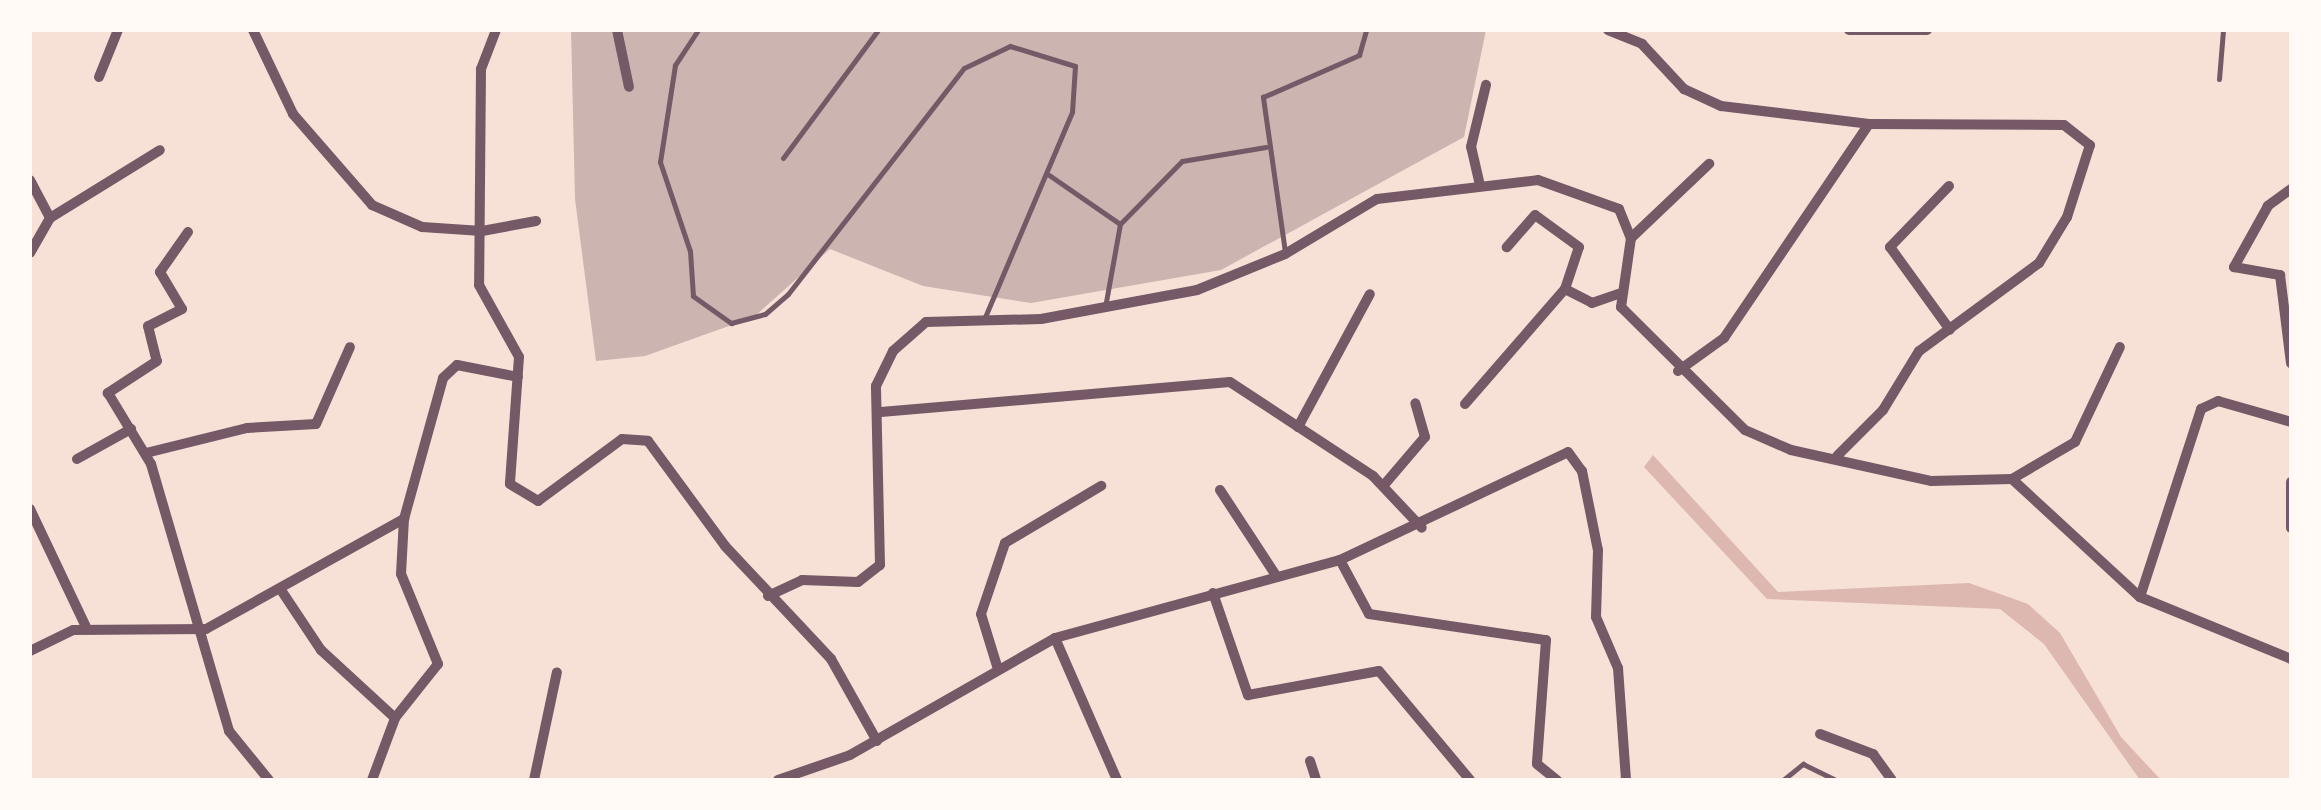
<!DOCTYPE html>
<style>
body{margin:0}
#map{position:relative;width:2321px;height:810px;overflow:hidden;background:#f7e1d7;font-family:Helvetica,sans-serif}
div>[style]{position:absolute}
[style*='--x']{left:calc(var(--x)*1px);top:calc(var(--y)*1px);width:calc(var(--w)*1px);rotate:calc(var(--a)*1deg)}
.water>*{inset:0;background:#dcb8b0}
.building>*{inset:0;background:#ccb4b1}
.service>*{height:5px;margin:-2.5px;padding:0 2.5px;transform-origin:2.5px;border-radius:2.5px;background:#755966}
.minor>*{height:10px;margin:-5px;padding:0 5px;transform-origin:5px;border-radius:5px;background:#755966}
span{translate:-50% -50%;white-space:nowrap;text-align:center;line-height:1.15;-webkit-text-stroke:9px #fffaf5;paint-order:stroke}
.frame{position:absolute;inset:0;border:32px solid #fffaf5;pointer-events:none}
</style>
<div id="map">
<div class="water">
<div style="clip-path:polygon(1653px 455px,1778px 592px,1969px 583px,2028px 604px,2060px 633px,2121px 737px,2161px 780px,2140px 780px,2044px 644px,2000px 609px,1767px 599px,1644px 467px)"></div>
</div>
<div class="building">
<div style="clip-path:polygon(571px 30px,1486px 30px,1464px 137px,1221px 270px,1031px 303px,923px 286px,830px 249px,754px 317px,645px 356px,596px 361px,575px 199px)"></div>
</div>
<div class="service">
<div style="--x:698;--y:30;--w:42;--a:123.3"></div>
<div style="--x:675;--y:65;--w:98;--a:98.8"></div>
<div style="--x:660;--y:162;--w:94;--a:71.4"></div>
<div style="--x:690;--y:251;--w:45;--a:86.2"></div>
<div style="--x:693;--y:296;--w:47;--a:35.4"></div>
<div style="--x:731;--y:323;--w:35;--a:-15"></div>
<div style="--x:765;--y:314;--w:30;--a:-41"></div>
<div style="--x:788;--y:294;--w:286;--a:-52.1"></div>
<div style="--x:964;--y:68;--w:51;--a:-25.6"></div>
<div style="--x:1010;--y:46;--w:68;--a:17.1"></div>
<div style="--x:1075;--y:66;--w:46;--a:93.7"></div>
<div style="--x:1072;--y:112;--w:223;--a:113"></div>
<div style="--x:2219;--y:79;--w:49;--a:-85.3"></div>
<div style="--x:783;--y:158;--w:159;--a:-53.4"></div>
<div style="--x:1049;--y:175;--w:86;--a:34.6"></div>
<div style="--x:1120;--y:224;--w:84;--a:100.2"></div>
<div style="--x:1120;--y:224;--w:88;--a:-45.5"></div>
<div style="--x:1182;--y:161;--w:85;--a:-9.5"></div>
<div style="--x:1285;--y:252;--w:157;--a:-98.1"></div>
<div style="--x:1263;--y:97;--w:105;--a:-23.6"></div>
<div style="--x:1359;--y:55;--w:26;--a:-74"></div>
<div style="--x:1783;--y:780;--w:26;--a:-39"></div>
<div style="--x:1803;--y:764;--w:37;--a:26"></div>
</div>
<div class="minor">
<div style="--x:253;--y:30;--w:93;--a:64.5"></div>
<div style="--x:293;--y:114;--w:121;--a:49"></div>
<div style="--x:372;--y:205;--w:55;--a:23.7"></div>
<div style="--x:422;--y:227;--w:60;--a:3.8"></div>
<div style="--x:482;--y:231;--w:55;--a:-10.5"></div>
<div style="--x:496;--y:30;--w:42;--a:111"></div>
<div style="--x:481;--y:69;--w:216;--a:90.5"></div>
<div style="--x:479;--y:285;--w:82;--a:60.9"></div>
<div style="--x:519;--y:357;--w:127;--a:94.1"></div>
<div style="--x:510;--y:484;--w:33;--a:31"></div>
<div style="--x:538;--y:501;--w:104;--a:-36.4"></div>
<div style="--x:622;--y:439;--w:26;--a:4"></div>
<div style="--x:648;--y:441;--w:130;--a:53.7"></div>
<div style="--x:725;--y:546;--w:155;--a:46.8"></div>
<div style="--x:831;--y:659;--w:94;--a:60.7"></div>
<div style="--x:617;--y:30;--w:58;--a:78.1"></div>
<div style="--x:1608;--y:30;--w:37;--a:22"></div>
<div style="--x:1642;--y:44;--w:62;--a:47"></div>
<div style="--x:1684;--y:89;--w:41;--a:24.7"></div>
<div style="--x:1721;--y:106;--w:149;--a:6.9"></div>
<div style="--x:1869;--y:124;--w:195;--a:0.3"></div>
<div style="--x:2064;--y:125;--w:33;--a:38"></div>
<div style="--x:2090;--y:145;--w:76;--a:107.7"></div>
<div style="--x:2067;--y:217;--w:54;--a:121.3"></div>
<div style="--x:2039;--y:263;--w:149;--a:143.7"></div>
<div style="--x:1919;--y:351;--w:69;--a:121.4"></div>
<div style="--x:1883;--y:410;--w:65;--a:135"></div>
<div style="--x:1849;--y:30;--w:78;--a:0"></div>
<div style="--x:99;--y:77;--w:51;--a:-68"></div>
<div style="--x:30;--y:180;--w:43;--a:62.2"></div>
<div style="--x:50;--y:218;--w:40;--a:119.7"></div>
<div style="--x:1479;--y:181;--w:35;--a:-103"></div>
<div style="--x:1471;--y:147;--w:64;--a:-76.4"></div>
<div style="--x:1949;--y:186;--w:85;--a:134"></div>
<div style="--x:1890;--y:247;--w:102;--a:54.1"></div>
<div style="--x:2291;--y:189;--w:29;--a:144"></div>
<div style="--x:2268;--y:206;--w:70;--a:119.1"></div>
<div style="--x:2234;--y:267;--w:47;--a:9.9"></div>
<div style="--x:2280;--y:275;--w:89;--a:82.9"></div>
<div style="--x:50;--y:218;--w:129;--a:-31.7"></div>
<div style="--x:188;--y:232;--w:49;--a:125"></div>
<div style="--x:160;--y:272;--w:43;--a:59.3"></div>
<div style="--x:182;--y:309;--w:38;--a:153"></div>
<div style="--x:148;--y:326;--w:36;--a:76"></div>
<div style="--x:157;--y:361;--w:59;--a:146.9"></div>
<div style="--x:108;--y:393;--w:83;--a:58.8"></div>
<div style="--x:151;--y:464;--w:278;--a:73.7"></div>
<div style="--x:229;--y:731;--w:63;--a:50.8"></div>
<div style="--x:1631;--y:238;--w:108;--a:-43.5"></div>
<div style="--x:1565;--y:289;--w:30;--a:27"></div>
<div style="--x:1592;--y:303;--w:28;--a:-19"></div>
<div style="--x:1678;--y:371;--w:57;--a:-35.7"></div>
<div style="--x:1724;--y:338;--w:258;--a:-55.9"></div>
<div style="--x:1465;--y:404;--w:152;--a:-49"></div>
<div style="--x:1565;--y:289;--w:44;--a:-71.6"></div>
<div style="--x:1579;--y:247;--w:54;--a:-144"></div>
<div style="--x:1535;--y:215;--w:43;--a:131.2"></div>
<div style="--x:881;--y:412;--w:350;--a:-4.9"></div>
<div style="--x:1230;--y:382;--w:171;--a:33.3"></div>
<div style="--x:1373;--y:476;--w:71;--a:46.7"></div>
<div style="--x:1298;--y:427;--w:151;--a:-61.6"></div>
<div style="--x:146;--y:453;--w:104;--a:-13.9"></div>
<div style="--x:247;--y:428;--w:69;--a:-3.3"></div>
<div style="--x:316;--y:424;--w:84;--a:-66.2"></div>
<div style="--x:77;--y:459;--w:62;--a:-29.1"></div>
<div style="--x:2012;--y:479;--w:73;--a:-30.4"></div>
<div style="--x:2075;--y:442;--w:105;--a:-64.7"></div>
<div style="--x:2291;--y:482;--w:46;--a:90"></div>
<div style="--x:1384;--y:485;--w:63;--a:-49.5"></div>
<div style="--x:1425;--y:437;--w:35;--a:-106"></div>
<div style="--x:1220;--y:490;--w:104;--a:56.8"></div>
<div style="--x:30;--y:509;--w:133;--a:64.6"></div>
<div style="--x:1340;--y:560;--w:61;--a:61.8"></div>
<div style="--x:1369;--y:614;--w:179;--a:8.4"></div>
<div style="--x:1546;--y:640;--w:124;--a:94.2"></div>
<div style="--x:1537;--y:764;--w:26;--a:39"></div>
<div style="--x:281;--y:590;--w:72;--a:56.3"></div>
<div style="--x:321;--y:650;--w:100;--a:42.6"></div>
<div style="--x:1213;--y:593;--w:108;--a:71.1"></div>
<div style="--x:1248;--y:695;--w:133;--a:-10.4"></div>
<div style="--x:1379;--y:671;--w:142;--a:50.1"></div>
<div style="--x:768;--y:596;--w:38;--a:-25"></div>
<div style="--x:802;--y:580;--w:56;--a:2"></div>
<div style="--x:858;--y:582;--w:28;--a:-38"></div>
<div style="--x:880;--y:565;--w:179;--a:-91.3"></div>
<div style="--x:876;--y:386;--w:39;--a:-64"></div>
<div style="--x:893;--y:351;--w:44;--a:-41.3"></div>
<div style="--x:926;--y:322;--w:115;--a:-1.5"></div>
<div style="--x:1041;--y:319;--w:159;--a:-10.5"></div>
<div style="--x:1197;--y:290;--w:95;--a:-22.2"></div>
<div style="--x:1285;--y:254;--w:107;--a:-30.9"></div>
<div style="--x:1377;--y:199;--w:162;--a:-6.7"></div>
<div style="--x:1538;--y:180;--w:86;--a:19.7"></div>
<div style="--x:1619;--y:209;--w:31;--a:68"></div>
<div style="--x:1631;--y:238;--w:70;--a:98.2"></div>
<div style="--x:1621;--y:307;--w:175;--a:44.8"></div>
<div style="--x:1745;--y:430;--w:50;--a:23.5"></div>
<div style="--x:1791;--y:450;--w:143;--a:12.5"></div>
<div style="--x:1931;--y:481;--w:81;--a:-1.4"></div>
<div style="--x:2012;--y:479;--w:174;--a:42.7"></div>
<div style="--x:2140;--y:597;--w:163;--a:22.3"></div>
<div style="--x:2140;--y:597;--w:198;--a:-72"></div>
<div style="--x:2201;--y:409;--w:19;--a:-25"></div>
<div style="--x:2218;--y:401;--w:76;--a:16"></div>
<div style="--x:1055;--y:638;--w:155;--a:66.4"></div>
<div style="--x:30;--y:651;--w:48;--a:-26"></div>
<div style="--x:73;--y:630;--w:133;--a:-0.4"></div>
<div style="--x:206;--y:629;--w:227;--a:-29.1"></div>
<div style="--x:997;--y:666;--w:54;--a:-107.1"></div>
<div style="--x:981;--y:614;--w:75;--a:-71.3"></div>
<div style="--x:1005;--y:543;--w:112;--a:-30.7"></div>
<div style="--x:1820;--y:734;--w:57;--a:20.7"></div>
<div style="--x:1873;--y:754;--w:32;--a:54"></div>
<div style="--x:1310;--y:761;--w:20;--a:72"></div>
<div style="--x:372;--y:780;--w:66;--a:-69.6"></div>
<div style="--x:395;--y:718;--w:69;--a:-51.5"></div>
<div style="--x:438;--y:664;--w:97;--a:-112.3"></div>
<div style="--x:401;--y:574;--w:55;--a:-86.9"></div>
<div style="--x:404;--y:519;--w:146;--a:-74.5"></div>
<div style="--x:443;--y:378;--w:19;--a:-43"></div>
<div style="--x:457;--y:365;--w:62;--a:11.1"></div>
<div style="--x:534;--y:780;--w:110;--a:-78"></div>
<div style="--x:778;--y:780;--w:76;--a:-19.1"></div>
<div style="--x:850;--y:755;--w:236;--a:-29.7"></div>
<div style="--x:1055;--y:638;--w:295;--a:-15.3"></div>
<div style="--x:1340;--y:560;--w:252;--a:-25.3"></div>
<div style="--x:1568;--y:452;--w:24;--a:54"></div>
<div style="--x:1582;--y:471;--w:81;--a:78.6"></div>
<div style="--x:1598;--y:550;--w:67;--a:91.7"></div>
<div style="--x:1596;--y:617;--w:56;--a:66.7"></div>
<div style="--x:1618;--y:668;--w:112;--a:85.9"></div>
</div>
<div class="frame"></div>
</div>
